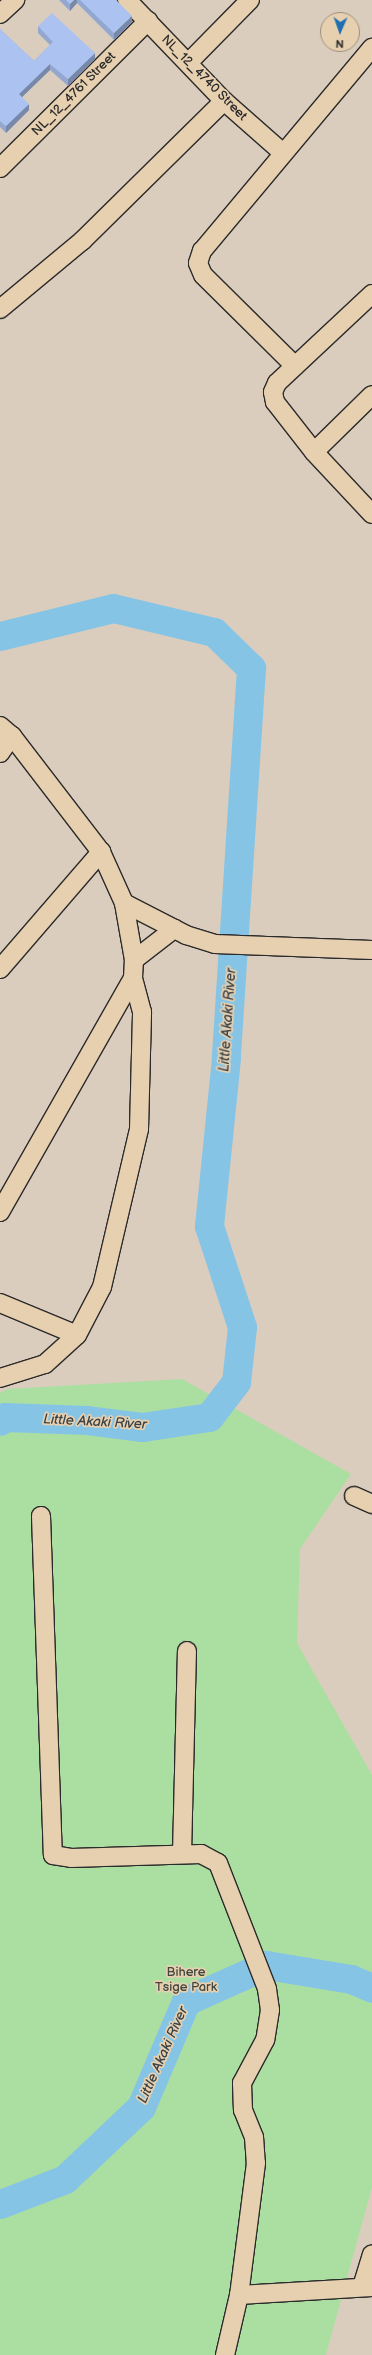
<!DOCTYPE html>
<style>
body{margin:0}
#map{position:relative;width:372px;height:2355px;overflow:hidden;background:#dbcdbd;font-family:"Balsamiq Sans",sans-serif}
div>[style]{position:absolute}
[style*='--x']{left:calc(var(--x)*1px);top:calc(var(--y)*1px);width:calc(var(--w)*1px);rotate:calc(var(--a)*1deg)}
.green>*{inset:0;background:#abdfa1}
.river>*{height:29px;margin:-14.5px;padding:0 14.5px;transform-origin:14.5px;border-radius:14.5px;background:#86c4e6}
.roads{filter:drop-shadow(1px 0 #2b2b2b) drop-shadow(-1px 0 #2b2b2b) drop-shadow(0 1px #2b2b2b) drop-shadow(0 -1px #2b2b2b)}
.street>*{height:18px;margin:-9px;padding:0 9px;transform-origin:9px;border-radius:9px;background:#e7d0b0}
.wall>*{inset:0;background:#94a8cf}
.shaded-wall>*{inset:0;background:#7888a9}
.building>*{inset:0;background:#acc3f1}
span{translate:-50% -50%;white-space:nowrap;text-align:center;line-height:1.15;-webkit-text-stroke:3.5px #e7d0b0;paint-order:stroke}
.street-label{font-size:13px;color:#2b2b2b}
.park-label{font-size:13px;color:#3e463d}
.water-label{font-size:14px;color:#394247;font-style:italic}
.north{position:absolute;left:320px;top:12px;width:40px;height:40px;box-sizing:border-box;background:#e7d0b0;border:1px solid #9c8e7b;border-radius:50%;rotate:182deg;font-size:11px;font-weight:700;line-height:16px;text-align:center;color:#2b2b2b}
.north::after{content:'';display:block;margin:auto;width:14px;height:18px;background:#1f6fb2;clip-path:polygon(50% 0,100% 100%,50% 72%,0 100%)}
</style>
<div id="map">
<div class="green">
<div style="clip-path:polygon(182px 1379px,351px 1474px,300px 1549px,297px 1643px,372px 1775px,372px 2187px,326px 2355px,0 2355px,0 1393px,7px 1389px)"></div>
</div>
<div class="river">
<div style="--x:0;--y:636;--w:116;--a:-13.9"></div>
<div style="--x:113;--y:608;--w:104;--a:13.4"></div>
<div style="--x:214;--y:632;--w:52;--a:44.2"></div>
<div style="--x:251;--y:668;--w:391;--a:93.7"></div>
<div style="--x:226;--y:1058;--w:169;--a:95.8"></div>
<div style="--x:209;--y:1226;--w:106;--a:71.9"></div>
<div style="--x:242;--y:1327;--w:55;--a:96.2"></div>
<div style="--x:236;--y:1382;--w:44;--a:127.6"></div>
<div style="--x:209;--y:1417;--w:68;--a:171.5"></div>
<div style="--x:142;--y:1427;--w:55;--a:-172.7"></div>
<div style="--x:87;--y:1420;--w:82;--a:-177.9"></div>
<div style="--x:5;--y:1417;--w:6;--a:141"></div>
<div style="--x:0;--y:2204;--w:70;--a:-21"></div>
<div style="--x:65;--y:2179;--w:105;--a:-43.5"></div>
<div style="--x:141;--y:2107;--w:115;--a:-67"></div>
<div style="--x:186;--y:2001;--w:88;--a:-24.2"></div>
<div style="--x:266;--y:1965;--w:86;--a:9.4"></div>
<div style="--x:351;--y:1979;--w:23;--a:23"></div>
</div>
<div class="roads">
<div class="street">
<div style="--x:127;--y:0;--w:140;--a:46.2"></div>
<div style="--x:224;--y:101;--w:79;--a:41.4"></div>
<div style="--x:0;--y:14;--w:21;--a:-43"></div>
<div style="--x:189;--y:62;--w:87;--a:-45.5"></div>
<div style="--x:0;--y:168;--w:209;--a:-44.8"></div>
<div style="--x:372;--y:294;--w:130;--a:136.9"></div>
<div style="--x:277;--y:383;--w:10;--a:114"></div>
<div style="--x:273;--y:392;--w:10;--a:79"></div>
<div style="--x:275;--y:402;--w:63;--a:52"></div>
<div style="--x:314;--y:452;--w:85;--a:46.9"></div>
<div style="--x:0;--y:309;--w:107;--a:-39.7"></div>
<div style="--x:82;--y:241;--w:199;--a:-44.6"></div>
<div style="--x:295;--y:366;--w:129;--a:-135.3"></div>
<div style="--x:203;--y:275;--w:13;--a:-113"></div>
<div style="--x:198;--y:263;--w:13;--a:-72"></div>
<div style="--x:202;--y:251;--w:265;--a:-50.1"></div>
<div style="--x:314;--y:452;--w:81;--a:-44.5"></div>
<div style="--x:0;--y:726;--w:16;--a:40"></div>
<div style="--x:12;--y:736;--w:146;--a:52.5"></div>
<div style="--x:101;--y:852;--w:56;--a:65.7"></div>
<div style="--x:124;--y:903;--w:70;--a:27.3"></div>
<div style="--x:186;--y:935;--w:30;--a:17"></div>
<div style="--x:215;--y:944;--w:157;--a:2.2"></div>
<div style="--x:0;--y:753;--w:21;--a:-55"></div>
<div style="--x:134;--y:960;--w:51;--a:-37.8"></div>
<div style="--x:0;--y:969;--w:155;--a:-49.2"></div>
<div style="--x:0;--y:1212;--w:269;--a:-60.4"></div>
<div style="--x:0;--y:1303;--w:83;--a:22.6"></div>
<div style="--x:77;--y:1335;--w:54;--a:-62.5"></div>
<div style="--x:102;--y:1287;--w:162;--a:-76.8"></div>
<div style="--x:139;--y:1129;--w:117;--a:-88.5"></div>
<div style="--x:142;--y:1012;--w:35;--a:-105"></div>
<div style="--x:133;--y:978;--w:18;--a:-87"></div>
<div style="--x:134;--y:960;--w:58;--a:-100"></div>
<div style="--x:0;--y:1378;--w:47;--a:-17.3"></div>
<div style="--x:45;--y:1364;--w:43;--a:-42.2"></div>
<div style="--x:354;--y:1496;--w:20;--a:24"></div>
<div style="--x:41;--y:1516;--w:339;--a:88"></div>
<div style="--x:53;--y:1855;--w:18;--a:9"></div>
<div style="--x:71;--y:1858;--w:130;--a:-1.8"></div>
<div style="--x:201;--y:1854;--w:19;--a:28"></div>
<div style="--x:218;--y:1863;--w:135;--a:68.7"></div>
<div style="--x:267;--y:1989;--w:21;--a:82"></div>
<div style="--x:270;--y:2010;--w:30;--a:99"></div>
<div style="--x:265;--y:2040;--w:49;--a:118.1"></div>
<div style="--x:242;--y:2083;--w:27;--a:88"></div>
<div style="--x:243;--y:2110;--w:29;--a:68"></div>
<div style="--x:254;--y:2137;--w:26;--a:86"></div>
<div style="--x:256;--y:2163;--w:133;--a:97.3"></div>
<div style="--x:239;--y:2295;--w:62;--a:103.1"></div>
<div style="--x:182;--y:1854;--w:203;--a:-88.6"></div>
<div style="--x:362;--y:2287;--w:34;--a:-73"></div>
<div style="--x:239;--y:2295;--w:133;--a:-3.4"></div>
</div>
</div>
<div class="wall">
<div style="clip-path:polygon(59px 0,116px 0,132px 22px,114px 40px,77px 3px,70px 11px)"></div>
<div style="clip-path:polygon(38px 26px,95px 59px,68px 86px,50px 70px,22px 97px,29px 110px,6px 133px,0 127px,0 29px,34px 61px,50px 45px,38px 33px)"></div>
</div>
<div class="shaded-wall">
<div style="clip-path:polygon(74px 0,77px 0,77px 3px,70px 11px,70px 4px)"></div>
<div style="clip-path:polygon(132px 16px,132px 22px,114px 40px,114px 33px)"></div>
<div style="clip-path:polygon(95px 53px,95px 59px,68px 86px,68px 79px)"></div>
<div style="clip-path:polygon(50px 64px,50px 70px,19px 100px,19px 94px)"></div>
<div style="clip-path:polygon(29px 104px,29px 110px,6px 133px,6px 126px)"></div>
</div>
<div class="building">
<div style="clip-path:polygon(66px 0,74px 0,70px 4px)"></div>
<div style="clip-path:polygon(80px 0,116px 0,132px 16px,114px 33px)"></div>
<div style="clip-path:polygon(52px 13px,95px 53px,68px 79px,50px 64px,19px 94px,29px 104px,6px 126px,0 121px,0 29px,34px 61px,53px 42px,38px 26px)"></div>
</div>
<div class="street-label">
<span style="left:204px;top:78px;rotate:45deg">NL_12_4740 Street</span>
<span style="left:74px;top:94px;rotate:-45deg">NL_12_4761 Street</span>
</div>
<div class="park-label">
<span style="left:186px;top:1980px">Bihere<br>Tsige Park</span>
</div>
<div class="water-label">
<span style="left:228px;top:1020px;rotate:-86deg">Little Akaki River</span>
<span style="left:95px;top:1422px;rotate:3deg">Little Akaki River</span>
<span style="left:163px;top:2055px;rotate:-66deg">Little Akaki River</span>
</div>
<div class="north">N</div>
</div>
